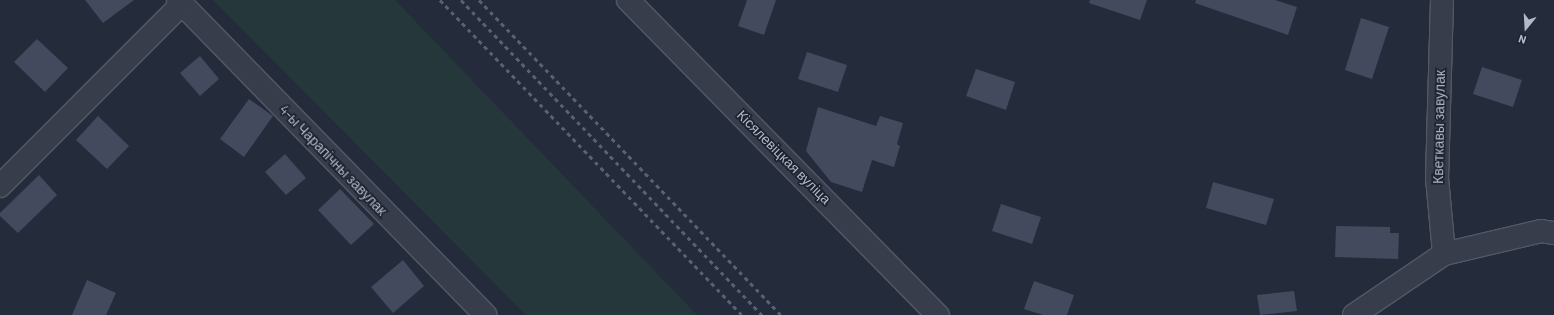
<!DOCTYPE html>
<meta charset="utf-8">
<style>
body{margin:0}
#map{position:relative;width:1554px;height:315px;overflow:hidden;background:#242b3b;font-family:Barlow,sans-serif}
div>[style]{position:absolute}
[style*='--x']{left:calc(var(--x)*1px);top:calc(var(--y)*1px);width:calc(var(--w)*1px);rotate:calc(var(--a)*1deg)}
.green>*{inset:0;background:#26373c}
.building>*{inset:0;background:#434a5d}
.roads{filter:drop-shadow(1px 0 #535866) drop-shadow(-1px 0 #535866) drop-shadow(0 1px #535866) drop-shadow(0 -1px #535866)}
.minor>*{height:22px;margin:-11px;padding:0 11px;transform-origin:11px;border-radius:11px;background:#383d4c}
.rail>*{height:3px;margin-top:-1.5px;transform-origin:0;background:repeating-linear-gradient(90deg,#5a6172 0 4px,transparent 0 8px)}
span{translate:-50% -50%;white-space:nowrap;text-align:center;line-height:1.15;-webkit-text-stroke:3.5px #1d2230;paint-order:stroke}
.street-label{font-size:14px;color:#b3b8c7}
.north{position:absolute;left:1506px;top:8px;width:40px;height:40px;-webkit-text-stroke:3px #1d2230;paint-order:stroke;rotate:198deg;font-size:11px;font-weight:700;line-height:16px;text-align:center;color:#b3b8c7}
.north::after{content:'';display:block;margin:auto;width:14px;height:18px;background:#b3b8c7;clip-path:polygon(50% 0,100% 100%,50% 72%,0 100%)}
</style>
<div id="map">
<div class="green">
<div style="clip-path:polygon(213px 0,395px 0,697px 315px,526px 315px)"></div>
</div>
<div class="building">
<div style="clip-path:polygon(85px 0,134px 0,103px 23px)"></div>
<div style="clip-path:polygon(747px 0,776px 0,764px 35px,738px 26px)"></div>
<div style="clip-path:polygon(1090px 0,1147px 0,1140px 20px,1089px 3px)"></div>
<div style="clip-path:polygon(1196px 0,1275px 0,1297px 7px,1288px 35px,1195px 3px)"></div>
<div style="clip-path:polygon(1361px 18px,1389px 27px,1372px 79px,1345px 70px)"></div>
<div style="clip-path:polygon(37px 39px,68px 68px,45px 92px,14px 62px)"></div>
<div style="clip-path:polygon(807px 52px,847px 65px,838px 92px,798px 79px)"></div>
<div style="clip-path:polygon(200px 56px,219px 79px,200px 96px,180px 73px)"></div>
<div style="clip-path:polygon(1482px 67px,1522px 80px,1513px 107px,1473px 94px)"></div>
<div style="clip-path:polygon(976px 69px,1015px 82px,1006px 110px,966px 96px)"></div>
<div style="clip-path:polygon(249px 99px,273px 116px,244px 157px,220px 139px)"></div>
<div style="clip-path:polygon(818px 107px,876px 126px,880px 116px,903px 123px,897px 144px,900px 146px,894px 167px,872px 160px,862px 192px,831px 182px,806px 151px)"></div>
<div style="clip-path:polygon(98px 116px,129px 146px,107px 169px,76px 140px)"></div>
<div style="clip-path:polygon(285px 154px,306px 178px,286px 195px,265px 172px)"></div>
<div style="clip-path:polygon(39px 175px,57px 195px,18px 233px,0 216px,0 213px)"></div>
<div style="clip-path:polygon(1213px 182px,1274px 199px,1266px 225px,1206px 208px)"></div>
<div style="clip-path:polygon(340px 189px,374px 224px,351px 245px,318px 210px)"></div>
<div style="clip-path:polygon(1001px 204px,1041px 217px,1032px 244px,992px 231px)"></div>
<div style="clip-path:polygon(1336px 226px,1390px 227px,1390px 233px,1399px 233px,1398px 259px,1335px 257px)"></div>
<div style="clip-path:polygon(403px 260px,424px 286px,393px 313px,371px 287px)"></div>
<div style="clip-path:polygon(87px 280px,116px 293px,106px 315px,72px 315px)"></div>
<div style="clip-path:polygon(1034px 281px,1074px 295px,1067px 315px,1043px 315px,1024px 309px)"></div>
<div style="clip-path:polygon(1294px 291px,1297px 311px,1260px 315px,1257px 295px)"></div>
</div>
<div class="roads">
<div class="minor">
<div style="--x:178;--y:0;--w:440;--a:45.7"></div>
<div style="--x:628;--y:0;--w:442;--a:45.5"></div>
<div style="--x:1442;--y:0;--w:178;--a:91.6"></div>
<div style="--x:1437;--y:178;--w:76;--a:84.7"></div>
<div style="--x:0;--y:186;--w:257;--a:-45"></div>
<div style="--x:1354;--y:315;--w:109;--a:-34.1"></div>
<div style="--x:1444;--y:254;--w:100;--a:-13.3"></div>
<div style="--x:1541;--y:231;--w:13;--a:9"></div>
</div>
</div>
<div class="rail">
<div style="--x:440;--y:0;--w:436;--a:46.2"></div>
<div style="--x:461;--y:0;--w:436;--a:46.3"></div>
<div style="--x:479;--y:0;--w:436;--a:46.2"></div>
</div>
<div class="street-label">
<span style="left:1439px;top:127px;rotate:-89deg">Кветкавы завулак</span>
<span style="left:784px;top:157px;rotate:45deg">Кісялевіцкая вуліца</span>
<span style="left:333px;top:160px;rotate:46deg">4-ы Чарапічны завулак</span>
</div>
<div class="north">N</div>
</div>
